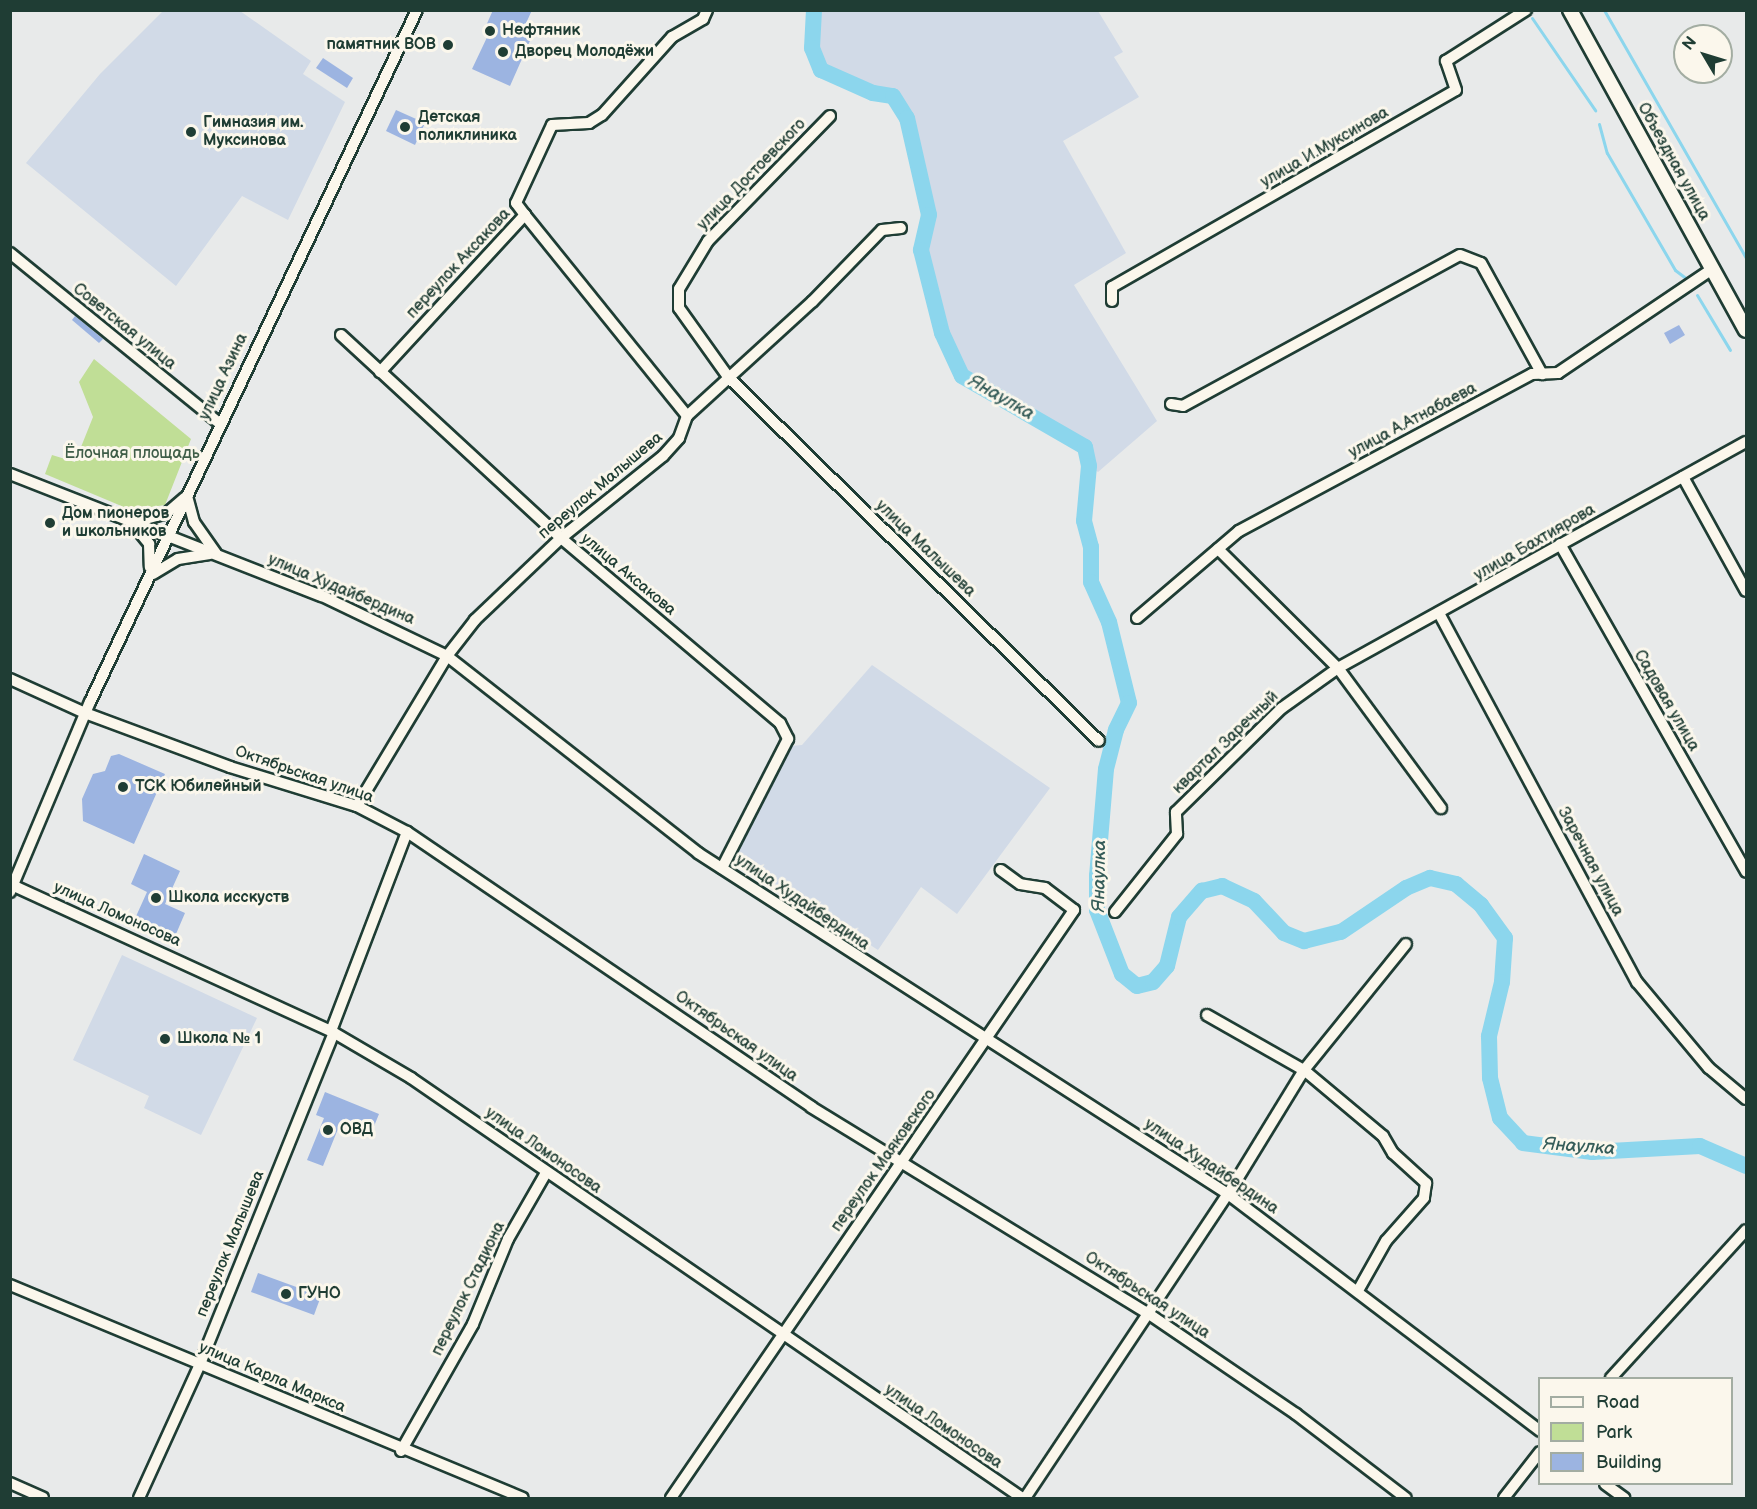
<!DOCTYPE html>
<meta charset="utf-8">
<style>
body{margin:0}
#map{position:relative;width:1757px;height:1509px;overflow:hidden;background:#e8eaea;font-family:"Balsamiq Sans",sans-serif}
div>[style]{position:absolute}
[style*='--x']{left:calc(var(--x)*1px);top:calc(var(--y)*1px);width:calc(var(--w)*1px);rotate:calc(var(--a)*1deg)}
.built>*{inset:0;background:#d1dae7}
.green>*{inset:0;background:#c0de96}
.stream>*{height:3px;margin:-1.5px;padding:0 1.5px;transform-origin:1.5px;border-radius:1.5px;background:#8cd6ed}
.river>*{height:16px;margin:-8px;padding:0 8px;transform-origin:8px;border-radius:8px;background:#8cd6ed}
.building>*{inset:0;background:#9cb4e1}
.roads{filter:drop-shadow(2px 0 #1f3d34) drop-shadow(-2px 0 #1f3d34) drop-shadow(0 2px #1f3d34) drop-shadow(0 -2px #1f3d34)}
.minor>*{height:10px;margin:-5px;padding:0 5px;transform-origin:5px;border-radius:5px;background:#fbf7ec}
.major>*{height:14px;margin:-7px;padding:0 7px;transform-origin:7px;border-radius:7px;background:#fbf7ec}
.dots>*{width:16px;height:16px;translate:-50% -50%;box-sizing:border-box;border:3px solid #fbf7ec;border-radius:50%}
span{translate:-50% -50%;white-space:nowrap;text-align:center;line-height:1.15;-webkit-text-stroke:6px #fbf7ec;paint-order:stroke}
.poi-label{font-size:16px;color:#1f3d34;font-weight:700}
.left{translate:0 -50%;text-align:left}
.right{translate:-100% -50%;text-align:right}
.street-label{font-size:16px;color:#1f3d34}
.park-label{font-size:16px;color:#3f5d48}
.water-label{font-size:18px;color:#355c59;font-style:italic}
.frame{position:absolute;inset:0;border:12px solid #1f3d34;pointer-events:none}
.legend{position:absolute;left:1538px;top:1377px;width:195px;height:108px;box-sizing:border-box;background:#fbf7ec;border:2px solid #a3ada2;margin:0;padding:8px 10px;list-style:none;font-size:18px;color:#1f3d34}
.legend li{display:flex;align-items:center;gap:12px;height:30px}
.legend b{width:30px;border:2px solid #a3ada2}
.north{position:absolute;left:1673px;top:24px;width:60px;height:60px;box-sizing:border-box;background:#fbf7ec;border:2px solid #a3ada2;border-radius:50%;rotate:308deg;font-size:16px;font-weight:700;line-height:24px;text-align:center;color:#1f3d34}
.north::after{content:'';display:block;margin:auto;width:21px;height:27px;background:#1f3d34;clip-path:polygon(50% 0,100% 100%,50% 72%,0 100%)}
</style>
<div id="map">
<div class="built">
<div style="clip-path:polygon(163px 11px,240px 11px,311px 61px,303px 74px,345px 102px,288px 220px,242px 196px,176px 286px,26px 163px,100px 74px)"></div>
<div style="clip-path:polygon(814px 11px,1098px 11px,1123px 52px,1114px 57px,1139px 97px,1063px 141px,1126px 253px,1074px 285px,1157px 421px,1098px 472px,1089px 466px,1085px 447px,1069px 434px,1010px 407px,962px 376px,942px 333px,921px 250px,929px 215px,907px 118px,893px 96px,873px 93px,821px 70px,812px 48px)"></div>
<div style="clip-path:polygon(872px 665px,1050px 788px,957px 914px,921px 887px,878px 950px,727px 853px,791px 746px,802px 745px)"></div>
<div style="clip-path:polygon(122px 955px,257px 1018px,201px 1135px,144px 1108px,149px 1096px,73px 1060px)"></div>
</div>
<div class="green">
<div style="clip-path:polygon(94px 359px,191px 439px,165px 505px,131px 510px,45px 474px,52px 455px,75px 462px,93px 417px,79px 382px)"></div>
</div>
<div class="stream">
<div style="--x:1604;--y:10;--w:286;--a:60.2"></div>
<div style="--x:1532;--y:18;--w:112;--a:55.6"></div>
<div style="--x:1599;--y:124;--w:30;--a:75"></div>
<div style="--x:1607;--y:153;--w:135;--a:59.8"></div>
<div style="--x:1675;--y:270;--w:15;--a:37"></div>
<div style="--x:1697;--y:295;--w:64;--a:59"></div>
</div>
<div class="river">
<div style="--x:814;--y:10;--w:38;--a:93"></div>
<div style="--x:812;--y:48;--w:24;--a:68"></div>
<div style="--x:821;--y:70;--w:57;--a:23.9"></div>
<div style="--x:873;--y:93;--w:20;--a:9"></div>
<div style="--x:893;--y:96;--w:26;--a:58"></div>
<div style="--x:907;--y:118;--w:99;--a:77.2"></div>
<div style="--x:929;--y:215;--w:36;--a:103"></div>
<div style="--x:921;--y:250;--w:86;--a:75.8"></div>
<div style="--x:942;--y:333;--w:47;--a:65.1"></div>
<div style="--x:962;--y:376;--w:142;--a:30"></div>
<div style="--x:1085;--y:447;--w:19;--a:78"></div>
<div style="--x:1089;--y:466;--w:55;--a:95.2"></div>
<div style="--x:1084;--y:521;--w:27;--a:75"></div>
<div style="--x:1091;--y:547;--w:35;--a:90"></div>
<div style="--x:1091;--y:582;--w:44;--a:65.8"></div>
<div style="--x:1109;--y:622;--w:83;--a:76.1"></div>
<div style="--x:1129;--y:703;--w:30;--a:116"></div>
<div style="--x:1116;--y:730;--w:40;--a:104.4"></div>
<div style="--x:1106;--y:769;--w:107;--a:94.8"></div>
<div style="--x:1097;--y:876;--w:34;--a:90"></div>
<div style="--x:1097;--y:910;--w:69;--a:68.7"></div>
<div style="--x:1122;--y:974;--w:19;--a:39"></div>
<div style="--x:1137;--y:986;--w:16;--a:-14"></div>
<div style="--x:1153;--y:982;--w:21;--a:-49"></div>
<div style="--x:1167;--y:966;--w:50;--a:-76.2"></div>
<div style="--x:1179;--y:917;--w:35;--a:-49"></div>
<div style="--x:1202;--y:891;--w:21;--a:-14"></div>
<div style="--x:1222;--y:886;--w:35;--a:25"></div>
<div style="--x:1254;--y:901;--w:44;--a:46.8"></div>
<div style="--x:1284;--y:933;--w:22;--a:22"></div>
<div style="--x:1304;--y:941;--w:38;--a:-14"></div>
<div style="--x:1341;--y:932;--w:78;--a:-34.1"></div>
<div style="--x:1406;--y:888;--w:26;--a:-23"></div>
<div style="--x:1430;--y:878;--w:27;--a:13"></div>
<div style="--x:1456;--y:884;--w:33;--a:40"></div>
<div style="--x:1481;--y:905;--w:41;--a:54"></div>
<div style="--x:1505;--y:938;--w:44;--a:93.9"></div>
<div style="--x:1502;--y:982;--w:56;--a:103.5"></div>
<div style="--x:1489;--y:1036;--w:42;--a:88.6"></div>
<div style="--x:1490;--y:1078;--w:41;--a:76"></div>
<div style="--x:1500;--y:1118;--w:34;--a:47"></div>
<div style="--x:1523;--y:1143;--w:70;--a:7.4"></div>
<div style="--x:1592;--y:1152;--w:108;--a:-3.2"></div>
<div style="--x:1700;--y:1146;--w:50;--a:23.5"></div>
</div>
<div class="building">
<div style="clip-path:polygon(493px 10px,532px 10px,523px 30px,533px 34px,510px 86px,472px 69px,490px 31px,485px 28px)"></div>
<div style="clip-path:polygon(323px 58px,353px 78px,347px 88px,316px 68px)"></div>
<div style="clip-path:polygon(396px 110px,425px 123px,415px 145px,386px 131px)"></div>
<div style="clip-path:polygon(75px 316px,103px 339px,99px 343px,72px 320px)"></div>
<div style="clip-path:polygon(1679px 325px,1685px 335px,1670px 344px,1664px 333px)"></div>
<div style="clip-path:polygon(119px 754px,165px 774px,134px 844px,83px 821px,82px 799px,93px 774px,105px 771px,111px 756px)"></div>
<div style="clip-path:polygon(144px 854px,180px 871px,165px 904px,185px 913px,173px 941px,133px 923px,147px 892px,131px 884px)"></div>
<div style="clip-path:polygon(325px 1092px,379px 1114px,370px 1136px,340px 1124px,323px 1166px,307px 1160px,324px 1118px,316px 1115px)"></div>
<div style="clip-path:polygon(258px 1273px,321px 1296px,314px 1315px,251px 1292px)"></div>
</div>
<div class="roads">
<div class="minor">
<div style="--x:830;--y:116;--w:175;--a:134.3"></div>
<div style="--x:708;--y:241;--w:56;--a:121.1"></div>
<div style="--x:679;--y:289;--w:19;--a:90"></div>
<div style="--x:679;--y:308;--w:86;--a:54.5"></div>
<div style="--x:729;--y:378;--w:518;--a:44.45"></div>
<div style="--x:525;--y:215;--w:258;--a:51.1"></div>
<div style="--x:10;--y:253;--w:269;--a:39.1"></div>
<div style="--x:1112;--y:301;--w:14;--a:-90"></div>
<div style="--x:1112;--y:287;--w:396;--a:-29.8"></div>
<div style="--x:1456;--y:90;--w:31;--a:-109"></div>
<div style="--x:1446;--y:61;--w:95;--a:-32.5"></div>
<div style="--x:341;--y:335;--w:299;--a:42.7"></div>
<div style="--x:561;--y:538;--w:287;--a:40.2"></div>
<div style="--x:780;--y:723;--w:18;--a:63"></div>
<div style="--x:788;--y:739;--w:145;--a:117.1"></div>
<div style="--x:380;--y:372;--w:214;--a:-47.3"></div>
<div style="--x:525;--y:215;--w:15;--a:-127"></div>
<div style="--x:516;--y:203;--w:86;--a:-65.2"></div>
<div style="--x:552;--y:125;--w:37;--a:-3"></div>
<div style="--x:589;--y:123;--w:15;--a:-32"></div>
<div style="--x:602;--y:115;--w:105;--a:-48.1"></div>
<div style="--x:672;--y:37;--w:36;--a:-30"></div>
<div style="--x:703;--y:19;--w:10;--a:-66"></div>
<div style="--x:1171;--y:404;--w:12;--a:9"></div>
<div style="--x:1183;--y:406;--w:315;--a:-28.6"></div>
<div style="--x:1460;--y:255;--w:22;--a:21"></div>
<div style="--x:1481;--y:263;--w:127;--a:61.2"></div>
<div style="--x:10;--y:474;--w:335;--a:21.4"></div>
<div style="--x:322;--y:596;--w:139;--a:25.6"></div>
<div style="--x:447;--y:656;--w:319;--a:38.1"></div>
<div style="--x:698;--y:853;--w:630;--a:32.76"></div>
<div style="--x:1228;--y:1194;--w:392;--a:37.2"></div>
<div style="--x:1683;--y:477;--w:130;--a:61.1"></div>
<div style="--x:187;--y:496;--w:27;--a:75"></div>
<div style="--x:194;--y:522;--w:38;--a:55"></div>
<div style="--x:138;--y:521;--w:30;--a:-15"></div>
<div style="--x:167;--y:513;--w:23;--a:-41"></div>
<div style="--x:133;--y:524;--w:26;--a:51"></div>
<div style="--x:149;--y:544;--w:23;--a:88"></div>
<div style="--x:1560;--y:544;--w:377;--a:60.4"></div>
<div style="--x:1218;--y:549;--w:169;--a:44.8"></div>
<div style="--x:1338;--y:668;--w:174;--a:53.7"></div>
<div style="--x:153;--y:574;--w:29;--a:-31"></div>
<div style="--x:178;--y:559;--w:32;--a:-9"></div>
<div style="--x:1440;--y:615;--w:417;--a:61.8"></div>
<div style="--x:1637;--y:982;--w:112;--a:50.1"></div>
<div style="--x:1709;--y:1068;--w:48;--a:40"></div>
<div style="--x:1137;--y:618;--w:134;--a:-40.5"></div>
<div style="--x:1239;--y:531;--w:332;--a:-28.2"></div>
<div style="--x:1532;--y:374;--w:26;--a:-2"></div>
<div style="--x:1558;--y:373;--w:186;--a:-34"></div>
<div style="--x:10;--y:679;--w:82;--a:24.4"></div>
<div style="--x:85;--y:713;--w:155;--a:20.4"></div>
<div style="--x:230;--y:767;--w:133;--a:17.1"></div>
<div style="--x:357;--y:806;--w:56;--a:27.5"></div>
<div style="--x:407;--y:832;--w:489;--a:34.2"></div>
<div style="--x:811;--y:1107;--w:393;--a:31.5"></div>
<div style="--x:1146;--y:1312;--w:181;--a:34.2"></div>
<div style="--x:1296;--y:1414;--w:138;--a:37.4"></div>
<div style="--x:357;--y:806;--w:175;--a:-59"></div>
<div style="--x:447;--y:656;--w:46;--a:-52.1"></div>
<div style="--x:475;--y:620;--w:119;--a:-43.6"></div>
<div style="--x:561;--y:538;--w:131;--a:-38.8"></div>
<div style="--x:663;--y:456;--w:24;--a:-48"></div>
<div style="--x:679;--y:438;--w:23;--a:-70"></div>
<div style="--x:687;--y:416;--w:169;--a:-42.4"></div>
<div style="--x:812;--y:302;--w:100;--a:-45.8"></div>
<div style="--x:882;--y:230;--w:19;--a:-6"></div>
<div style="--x:14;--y:886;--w:349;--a:24.6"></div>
<div style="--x:331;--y:1031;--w:93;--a:30.4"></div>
<div style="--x:411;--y:1078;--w:741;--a:34.5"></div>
<div style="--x:10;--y:892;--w:206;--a:-67.2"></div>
<div style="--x:90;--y:702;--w:765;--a:-64.71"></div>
<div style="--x:1115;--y:912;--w:100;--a:-51.5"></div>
<div style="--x:1177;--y:834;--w:22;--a:-93"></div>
<div style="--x:1176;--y:812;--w:148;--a:-44.5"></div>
<div style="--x:1282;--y:708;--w:69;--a:-35.5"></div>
<div style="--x:1338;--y:668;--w:466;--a:-29"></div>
<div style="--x:1207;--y:1015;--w:112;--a:29.6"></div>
<div style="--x:1304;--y:1070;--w:103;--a:39.9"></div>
<div style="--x:1383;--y:1136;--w:20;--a:60"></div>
<div style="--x:1393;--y:1153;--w:45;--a:42.3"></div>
<div style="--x:1426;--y:1183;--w:15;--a:98"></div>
<div style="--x:1424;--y:1198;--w:57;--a:131.5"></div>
<div style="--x:1386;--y:1241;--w:55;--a:119.4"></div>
<div style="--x:331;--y:1031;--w:213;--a:-69.1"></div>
<div style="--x:10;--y:1285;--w:555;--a:22.55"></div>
<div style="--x:1611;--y:1378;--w:200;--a:-47.6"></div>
<div style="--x:401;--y:1451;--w:146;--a:-60.4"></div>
<div style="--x:473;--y:1324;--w:92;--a:-67.6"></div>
<div style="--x:508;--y:1239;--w:76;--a:-60.1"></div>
<div style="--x:10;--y:1483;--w:36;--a:24"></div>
<div style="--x:1605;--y:1484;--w:24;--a:36"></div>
<div style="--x:139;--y:1498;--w:147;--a:-65.5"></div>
<div style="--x:200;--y:1364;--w:357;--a:-68"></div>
<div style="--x:671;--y:1498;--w:713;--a:-55.57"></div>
<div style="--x:1074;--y:910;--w:36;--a:-143"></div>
<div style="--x:1045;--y:888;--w:25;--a:-171"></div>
<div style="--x:1020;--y:884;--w:24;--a:-144"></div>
<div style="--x:1025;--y:1498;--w:366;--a:-56.3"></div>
<div style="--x:1228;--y:1194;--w:145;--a:-58.5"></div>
<div style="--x:1304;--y:1070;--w:162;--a:-51"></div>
<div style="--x:1504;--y:1498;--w:58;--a:-52"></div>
</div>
<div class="major">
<div style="--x:1570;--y:10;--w:365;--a:61.2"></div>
</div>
</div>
<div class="dots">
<div style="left:490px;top:31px;background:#1f3d34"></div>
<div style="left:448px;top:45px;background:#1f3d34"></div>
<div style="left:503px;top:52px;background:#1f3d34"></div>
<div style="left:405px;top:127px;background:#1f3d34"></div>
<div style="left:191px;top:132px;background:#1f3d34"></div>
<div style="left:50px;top:523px;background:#1f3d34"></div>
<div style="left:123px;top:787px;background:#1f3d34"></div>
<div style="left:156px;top:898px;background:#1f3d34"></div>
<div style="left:165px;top:1039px;background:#1f3d34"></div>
<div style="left:328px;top:1130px;background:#1f3d34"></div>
<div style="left:286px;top:1294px;background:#1f3d34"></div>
</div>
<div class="poi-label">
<span class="left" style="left:502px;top:31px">Нефтяник</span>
<span class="right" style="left:436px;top:45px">памятник ВОВ</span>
<span class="left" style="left:515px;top:52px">Дворец Молодёжи</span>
<span class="left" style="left:418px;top:127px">Детская<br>поликлиника</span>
<span class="left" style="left:203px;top:132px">Гимназия им.<br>Муксинова</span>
<span class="left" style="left:62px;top:523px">Дом пионеров<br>и школьников</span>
<span class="left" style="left:135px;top:787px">ТСК Юбилейный</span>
<span class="left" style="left:168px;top:898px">Школа исскуств</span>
<span class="left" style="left:177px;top:1039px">Школа № 1</span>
<span class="left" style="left:340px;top:1130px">ОВД</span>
<span class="left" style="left:298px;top:1294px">ГУНО</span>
</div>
<div class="street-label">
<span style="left:1325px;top:148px;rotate:-30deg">улица И.Муксинова</span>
<span style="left:1673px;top:162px;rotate:61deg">Объездная улица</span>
<span style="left:752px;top:175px;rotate:-46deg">улица Достоевского</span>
<span style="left:459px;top:264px;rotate:-47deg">переулок Аксакова</span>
<span style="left:124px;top:327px;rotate:39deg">Советская улица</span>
<span style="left:224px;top:377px;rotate:-65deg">улица Азина</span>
<span style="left:1413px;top:421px;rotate:-28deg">улица А.Атнабаева</span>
<span style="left:601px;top:486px;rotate:-40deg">переулок Малышева</span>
<span style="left:1535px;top:543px;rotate:-30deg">улица Бахтиярова</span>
<span style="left:925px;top:549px;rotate:44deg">улица Малышева</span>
<span style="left:628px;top:575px;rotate:40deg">улица Аксакова</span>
<span style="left:341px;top:590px;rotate:23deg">улица Худайбердина</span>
<span style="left:1666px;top:701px;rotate:60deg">Садовая улица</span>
<span style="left:1226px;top:743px;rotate:-44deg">квартал Заречный</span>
<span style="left:304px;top:775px;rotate:19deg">Октябрьская улица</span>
<span style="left:1590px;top:862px;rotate:62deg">Заречная улица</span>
<span style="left:802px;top:903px;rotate:34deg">улица Худайбердина</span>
<span style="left:117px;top:915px;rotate:24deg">улица Ломоносова</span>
<span style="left:736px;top:1037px;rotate:35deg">Октябрьская улица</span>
<span style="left:543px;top:1151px;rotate:35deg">улица Ломоносова</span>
<span style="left:884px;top:1161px;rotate:-55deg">переулок Маяковского</span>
<span style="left:1211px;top:1167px;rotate:34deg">улица Худайбердина</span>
<span style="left:231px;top:1244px;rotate:-68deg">переулок Малышева</span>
<span style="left:469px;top:1289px;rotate:-64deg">переулок Стадиона</span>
<span style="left:1147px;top:1296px;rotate:33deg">Октябрьская улица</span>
<span style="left:272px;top:1378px;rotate:23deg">улица Карла Маркса</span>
<span style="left:943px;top:1427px;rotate:34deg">улица Ломоносова</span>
</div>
<div class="park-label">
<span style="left:132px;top:454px">Ёлочная площадь</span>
</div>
<div class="water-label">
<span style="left:1001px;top:398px;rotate:30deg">Янаулка</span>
<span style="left:1100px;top:876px;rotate:-89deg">Янаулка</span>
<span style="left:1579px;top:1147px;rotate:4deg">Янаулка</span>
</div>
<div class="frame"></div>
<ul class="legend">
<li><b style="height:8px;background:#fbf7ec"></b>Road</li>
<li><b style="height:16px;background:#c0de96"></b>Park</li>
<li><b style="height:16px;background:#9cb4e1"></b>Building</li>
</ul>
<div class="north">N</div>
</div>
